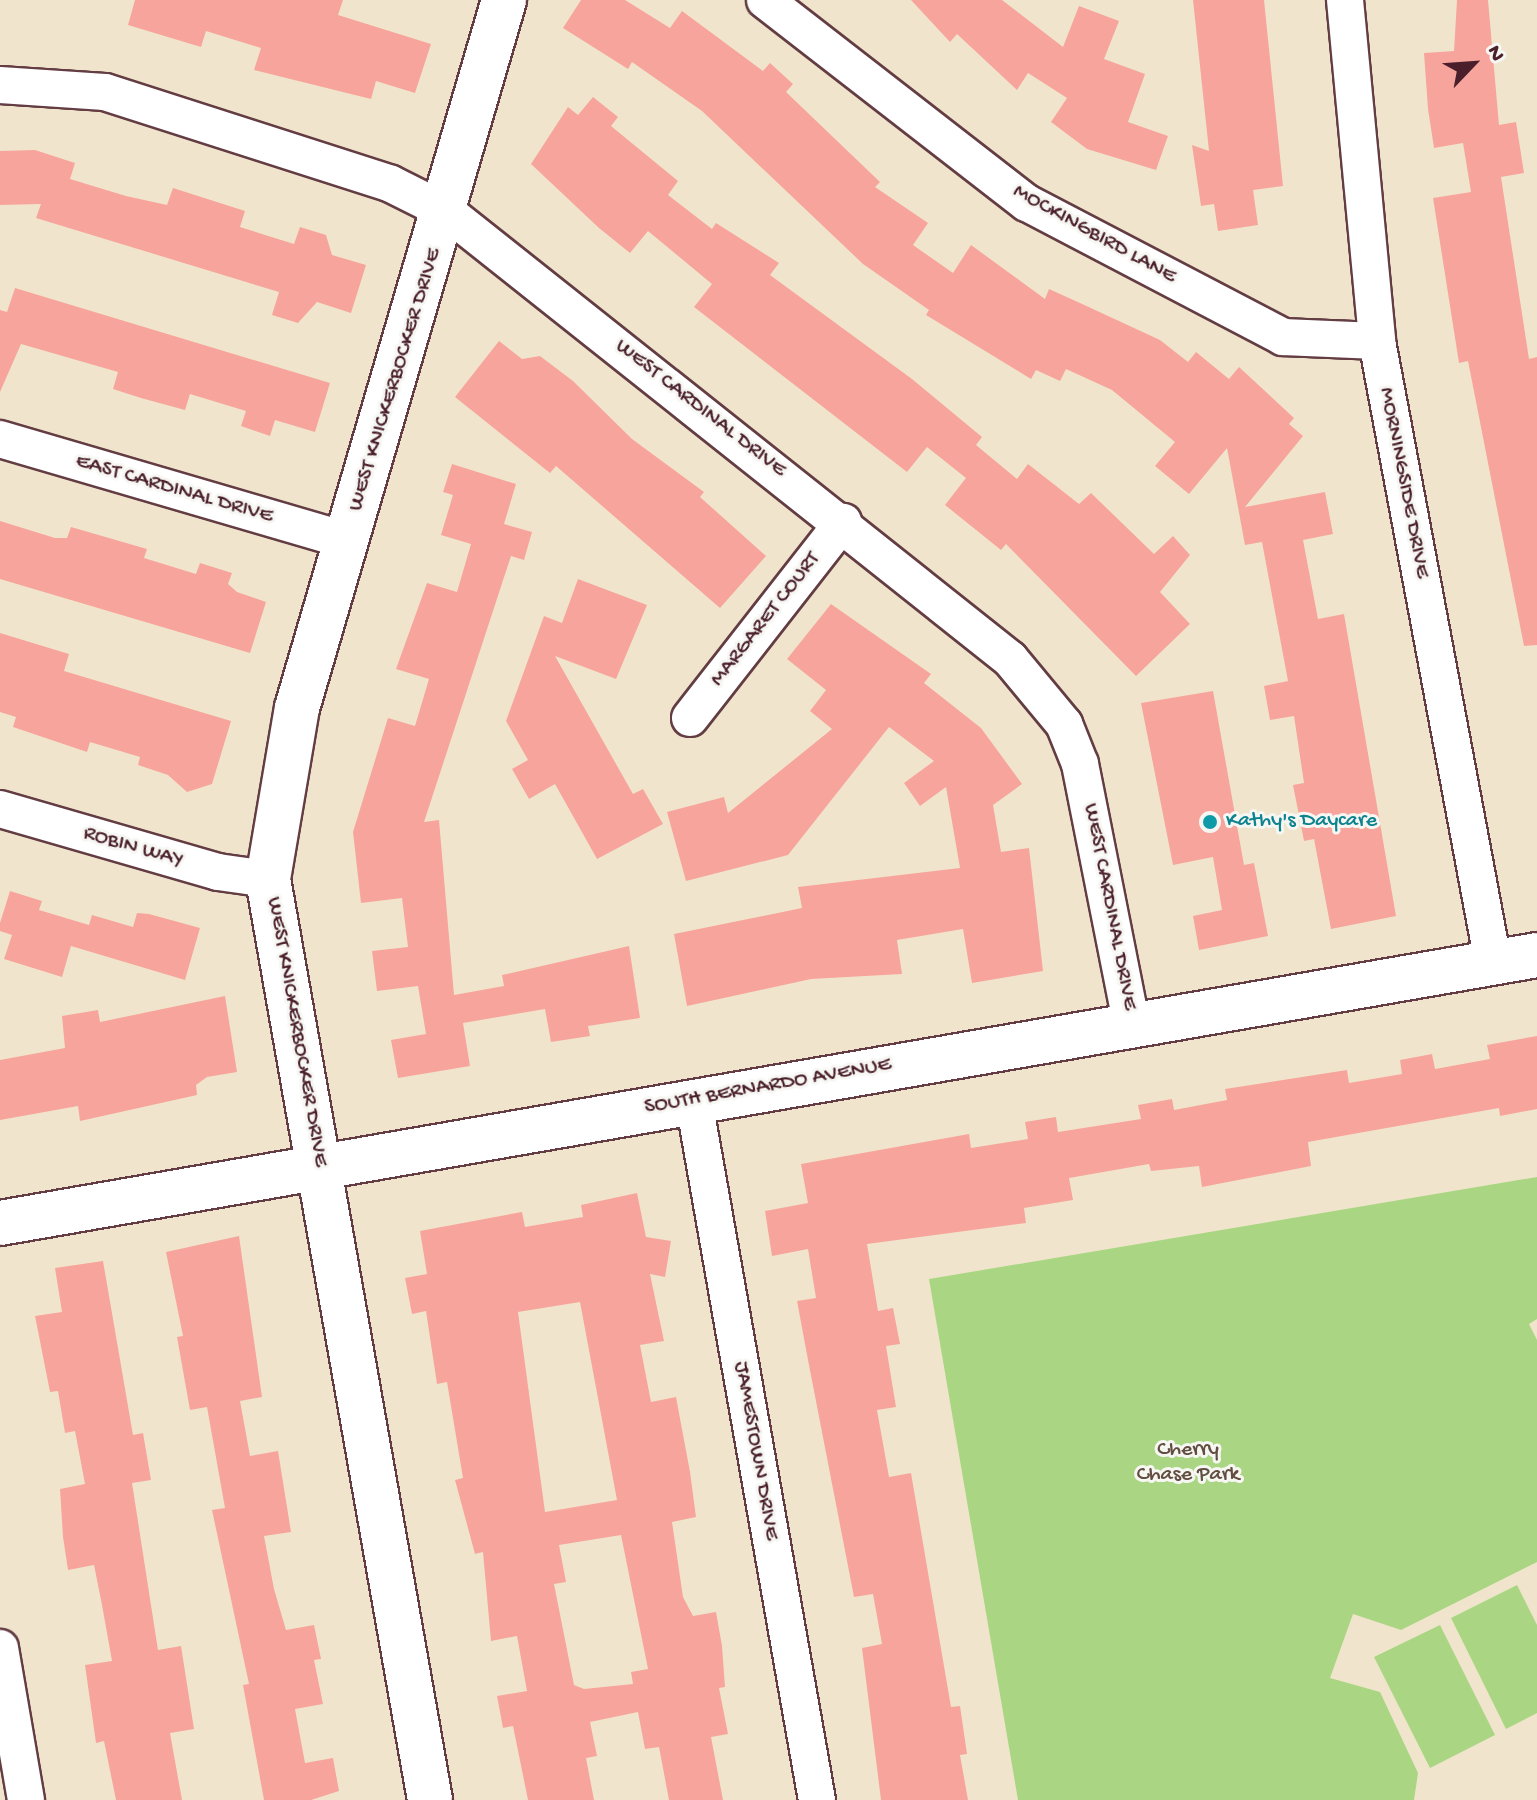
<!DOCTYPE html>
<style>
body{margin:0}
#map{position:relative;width:1537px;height:1800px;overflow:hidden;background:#f0e5cc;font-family:"Gochi Hand",sans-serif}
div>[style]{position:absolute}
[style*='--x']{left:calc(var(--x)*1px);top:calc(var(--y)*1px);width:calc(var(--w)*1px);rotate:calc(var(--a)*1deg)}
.green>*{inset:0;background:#aad683}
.building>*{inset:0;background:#f7a59c}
.roads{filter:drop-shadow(2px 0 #633d43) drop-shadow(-2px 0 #633d43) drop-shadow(0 2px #633d43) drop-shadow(0 -2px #633d43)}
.minor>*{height:36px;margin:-18px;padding:0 18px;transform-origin:18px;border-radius:18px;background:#fff}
.tertiary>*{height:44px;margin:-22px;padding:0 22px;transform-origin:22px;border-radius:22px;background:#fff}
.dots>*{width:22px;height:22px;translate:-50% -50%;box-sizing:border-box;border:4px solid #f6f6f2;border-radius:50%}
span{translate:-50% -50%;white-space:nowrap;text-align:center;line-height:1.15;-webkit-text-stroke:6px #f6f6f2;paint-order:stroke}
.street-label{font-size:22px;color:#4a1f2b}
.culture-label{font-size:22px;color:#0d838f}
.left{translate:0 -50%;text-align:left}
.park-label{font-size:22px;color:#624d41}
.north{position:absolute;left:1433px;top:24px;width:80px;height:80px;-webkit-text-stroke:6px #f6f6f2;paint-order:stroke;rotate:65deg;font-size:22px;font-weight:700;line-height:32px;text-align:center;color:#4a1f2b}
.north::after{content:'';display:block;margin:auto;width:28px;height:36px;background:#4a1f2b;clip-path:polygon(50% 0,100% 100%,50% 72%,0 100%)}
</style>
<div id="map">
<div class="green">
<div style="clip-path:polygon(1537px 1177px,1537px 1319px,1529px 1324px,1537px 1340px,1537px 1562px,1401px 1630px,1353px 1614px,1330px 1678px,1380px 1692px,1418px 1773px,1414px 1800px,1018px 1800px,929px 1279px)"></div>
<div style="clip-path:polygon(1517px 1585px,1537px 1625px,1537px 1713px,1506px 1729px,1451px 1618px)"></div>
<div style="clip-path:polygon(1440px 1625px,1495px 1735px,1430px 1768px,1374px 1657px)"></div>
</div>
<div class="building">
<div style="clip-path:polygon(135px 0,343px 0,338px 15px,431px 44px,415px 93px,376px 81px,371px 99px,254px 70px,261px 48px,206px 31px,201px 47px,128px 25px)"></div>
<div style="clip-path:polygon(581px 0,625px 0,670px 28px,682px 11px,763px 71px,770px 63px,793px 84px,786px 92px,880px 182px,875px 187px,928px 223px,913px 245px,953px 273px,971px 245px,1045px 299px,1049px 289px,1080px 303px,1160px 340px,1188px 362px,1196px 352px,1229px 379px,1239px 367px,1294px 418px,1289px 424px,1303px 436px,1245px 507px,1325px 492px,1333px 534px,1303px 540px,1318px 619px,1344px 614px,1396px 916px,1331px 929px,1314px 839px,1304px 841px,1293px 785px,1304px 783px,1294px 716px,1270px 720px,1264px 686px,1288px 681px,1262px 542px,1245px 545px,1227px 448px,1189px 494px,1155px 466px,1175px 442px,1112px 390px,1066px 369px,1060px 381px,1036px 370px,1031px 379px,926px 315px,929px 310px,863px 264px,702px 111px,632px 62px,628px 69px,563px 28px)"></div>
<div style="clip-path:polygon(911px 0,1002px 0,1063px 47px,1079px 6px,1119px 21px,1104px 59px,1145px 74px,1128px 122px,1168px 136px,1156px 170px,1087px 149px,1051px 122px,1067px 98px,1028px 73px,1017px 90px,957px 34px,950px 42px)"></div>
<div style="clip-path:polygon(1193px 0,1264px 0,1283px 186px,1253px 190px,1258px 225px,1218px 231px,1214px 204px,1201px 206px,1192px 145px,1209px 151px)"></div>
<div style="clip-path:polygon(1457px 0,1488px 0,1499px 125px,1516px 122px,1524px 173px,1501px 177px,1529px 359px,1537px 357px,1537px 645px,1524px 646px,1468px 361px,1459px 363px,1433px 198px,1471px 192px,1463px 143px,1434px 148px,1428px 109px,1424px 53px,1454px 51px)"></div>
<div style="clip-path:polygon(593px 97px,618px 117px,611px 126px,678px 181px,668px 195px,712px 229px,716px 223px,779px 263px,770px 275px,912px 379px,982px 437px,976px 445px,1017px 479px,1028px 464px,1079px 504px,1091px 493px,1154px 554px,1173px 536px,1190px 555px,1160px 592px,1190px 624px,1136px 676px,1006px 544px,1001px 550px,945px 505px,966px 478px,927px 447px,907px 472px,694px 307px,712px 284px,648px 231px,630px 253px,599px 228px,531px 164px,568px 107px,578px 115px)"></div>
<div style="clip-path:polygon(35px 150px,75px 163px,70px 179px,126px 196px,167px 205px,173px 188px,245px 211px,240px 227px,294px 244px,300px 227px,326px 235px,332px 255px,366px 265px,351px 313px,317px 302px,298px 323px,272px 315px,279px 292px,36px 218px,41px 204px,0 205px,0 151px)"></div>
<div style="clip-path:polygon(15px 288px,330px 383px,315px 432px,275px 420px,270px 436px,241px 426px,246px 411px,190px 394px,185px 410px,141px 398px,113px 389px,118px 372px,21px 344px,0 392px,0 310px,7px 312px)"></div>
<div style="clip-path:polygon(499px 341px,522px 359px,540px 356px,573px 381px,632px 439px,704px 492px,700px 497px,766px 556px,720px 608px,556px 466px,550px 473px,455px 397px)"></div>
<div style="clip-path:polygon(452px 464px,516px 484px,504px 524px,532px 532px,524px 560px,511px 556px,424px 822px,439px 820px,454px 995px,504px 986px,502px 975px,629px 946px,640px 1018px,588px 1026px,590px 1036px,551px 1042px,545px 1009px,463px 1023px,470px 1066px,398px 1078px,391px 1040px,426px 1034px,418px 986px,377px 991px,372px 951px,408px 947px,402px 898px,361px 903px,353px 832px,388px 718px,415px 726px,429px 679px,396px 669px,427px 583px,457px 592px,471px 544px,441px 535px,453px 495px,443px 492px)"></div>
<div style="clip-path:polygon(0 521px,55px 538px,67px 538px,71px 527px,147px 549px,144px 558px,196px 574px,200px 563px,232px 573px,228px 584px,237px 592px,266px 602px,250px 653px,0 579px)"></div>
<div style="clip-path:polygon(578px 579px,647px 605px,616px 679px,555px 656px,633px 794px,643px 789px,663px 824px,597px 859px,555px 784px,529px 799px,512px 769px,528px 760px,506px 721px,544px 616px,562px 623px)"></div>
<div style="clip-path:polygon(831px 604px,931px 674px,924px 683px,981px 728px,1022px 784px,993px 805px,1001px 852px,1029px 848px,1043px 971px,972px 983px,963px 929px,897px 940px,902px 974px,811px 979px,687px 1006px,674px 934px,802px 908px,798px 887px,960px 868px,946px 787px,920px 806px,904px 783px,934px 761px,889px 727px,788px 855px,686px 881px,667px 812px,724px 797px,728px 813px,832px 729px,810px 711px,826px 690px,787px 659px)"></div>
<div style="clip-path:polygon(0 633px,69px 654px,64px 671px,231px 721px,212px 784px,187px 792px,168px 775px,138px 765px,140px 757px,90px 742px,87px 752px,13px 727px,16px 717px,0 712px)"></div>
<div style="clip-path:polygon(1213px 691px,1244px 865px,1254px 863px,1268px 936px,1199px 950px,1193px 916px,1222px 910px,1213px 857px,1173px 865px,1141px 703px)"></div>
<div style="clip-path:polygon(10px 891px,42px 901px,39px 910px,89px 925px,92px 915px,133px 927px,137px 913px,149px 914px,200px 928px,185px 980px,71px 946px,62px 977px,4px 959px,12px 935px,0 931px,0 923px)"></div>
<div style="clip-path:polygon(225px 996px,237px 1072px,207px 1077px,196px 1085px,197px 1095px,80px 1121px,78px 1106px,0 1120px,0 1060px,65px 1048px,62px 1016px,98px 1010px,100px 1022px)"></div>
<div style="clip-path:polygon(1537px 1036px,1537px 1109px,1500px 1116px,1499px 1108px,1308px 1142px,1311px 1166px,1202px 1187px,1199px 1166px,1151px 1171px,1149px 1164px,1069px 1178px,1073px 1200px,1024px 1208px,1026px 1223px,867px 1244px,878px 1311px,893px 1308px,900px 1344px,886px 1346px,896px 1407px,877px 1410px,889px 1477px,911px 1473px,951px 1707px,960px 1706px,967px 1754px,960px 1755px,968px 1800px,881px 1800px,862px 1648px,882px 1644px,873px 1594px,854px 1597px,808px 1360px,797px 1301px,816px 1298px,808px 1249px,772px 1256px,765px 1211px,808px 1203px,801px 1164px,969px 1134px,971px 1148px,1028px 1139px,1025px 1122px,1056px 1117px,1058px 1132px,1141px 1119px,1138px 1105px,1172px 1099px,1174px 1110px,1227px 1100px,1225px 1089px,1347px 1070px,1349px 1083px,1402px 1074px,1400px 1060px,1432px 1054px,1435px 1069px,1490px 1059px,1487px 1045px)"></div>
<div style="clip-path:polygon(evenodd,637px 1193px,646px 1237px,671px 1241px,665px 1277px,650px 1274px,664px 1341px,640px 1345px,651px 1402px,676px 1397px,690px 1472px,696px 1517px,672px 1522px,683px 1597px,693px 1616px,716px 1612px,722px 1646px,725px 1687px,719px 1688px,728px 1734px,711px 1737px,723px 1800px,669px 1800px,659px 1747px,645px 1749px,638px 1712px,590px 1722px,597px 1756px,586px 1758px,594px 1800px,528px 1800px,513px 1726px,503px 1728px,497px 1696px,527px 1691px,517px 1636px,491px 1641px,483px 1552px,475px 1554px,455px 1480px,463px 1478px,447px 1382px,437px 1384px,426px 1311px,412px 1314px,405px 1278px,427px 1274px,420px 1231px,522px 1212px,525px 1227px,583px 1217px,581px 1205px,637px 1193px,580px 1302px,617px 1500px,545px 1512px,518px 1312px,580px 1302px,637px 1193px,621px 1535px,648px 1669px,631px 1672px,633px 1684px,584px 1689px,574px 1685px,554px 1584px,566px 1582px,559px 1545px,621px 1535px)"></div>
<div style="clip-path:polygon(239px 1236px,262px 1397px,240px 1401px,250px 1456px,278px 1451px,291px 1532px,264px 1536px,274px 1589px,286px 1630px,314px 1625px,321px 1659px,314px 1660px,323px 1704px,295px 1709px,305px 1763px,333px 1758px,339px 1791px,311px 1800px,264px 1800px,243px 1685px,249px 1684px,212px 1510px,225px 1508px,207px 1407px,190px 1410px,177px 1337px,183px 1336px,166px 1252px)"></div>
<div style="clip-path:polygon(103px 1261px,133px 1435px,143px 1433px,151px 1480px,132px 1483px,158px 1650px,181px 1646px,194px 1729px,170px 1733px,182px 1800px,116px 1800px,104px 1741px,96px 1743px,85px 1665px,112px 1661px,102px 1605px,94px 1565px,68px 1570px,63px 1537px,60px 1489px,85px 1484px,75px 1431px,65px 1433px,58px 1391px,50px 1392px,35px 1316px,62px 1312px,55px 1268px)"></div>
</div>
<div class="roads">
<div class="minor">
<div style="--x:765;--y:0;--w:331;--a:37.8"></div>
<div style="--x:1027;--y:203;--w:289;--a:27.6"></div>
<div style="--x:1283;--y:337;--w:94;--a:2.4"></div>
<div style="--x:1345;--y:0;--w:342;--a:84.6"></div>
<div style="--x:1377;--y:341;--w:632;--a:79.42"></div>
<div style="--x:0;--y:85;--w:105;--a:3.8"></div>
<div style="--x:105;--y:92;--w:300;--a:17.8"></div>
<div style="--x:391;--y:184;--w:63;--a:26.6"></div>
<div style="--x:447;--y:212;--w:719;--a:38.45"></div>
<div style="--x:1010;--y:659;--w:85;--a:50.3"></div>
<div style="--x:1064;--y:724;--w:43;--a:68.2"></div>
<div style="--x:1080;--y:764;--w:262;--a:78.8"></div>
<div style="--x:0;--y:439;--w:363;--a:16.3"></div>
<div style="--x:690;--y:718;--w:249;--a:-52"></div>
<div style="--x:0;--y:809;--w:227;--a:16.1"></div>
<div style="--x:218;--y:872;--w:50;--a:8"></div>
<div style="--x:694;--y:1102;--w:709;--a:80.01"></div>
<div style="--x:0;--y:1648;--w:154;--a:80.3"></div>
</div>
<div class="tertiary">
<div style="--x:0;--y:1223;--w:1560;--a:-9.89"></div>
<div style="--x:430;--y:1800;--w:935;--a:-99.98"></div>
<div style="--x:268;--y:879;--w:173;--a:-80.4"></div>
<div style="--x:297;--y:708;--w:738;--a:-73.7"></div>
</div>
</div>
<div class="dots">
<div style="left:1210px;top:822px;background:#0f9aa8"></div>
</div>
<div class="street-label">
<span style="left:1094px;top:235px;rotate:29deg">MOCKINGBIRD LANE</span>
<span style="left:396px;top:380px;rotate:-73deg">WEST KNICKERBOCKER DRIVE</span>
<span style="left:700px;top:409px;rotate:38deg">WEST CARDINAL DRIVE</span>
<span style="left:1403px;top:483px;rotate:79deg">MORNINGSIDE DRIVE</span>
<span style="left:174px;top:490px;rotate:16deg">EAST CARDINAL DRIVE</span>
<span style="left:766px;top:620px;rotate:-52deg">MARGARET COURT</span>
<span style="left:133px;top:848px;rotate:16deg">ROBIN WAY</span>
<span style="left:1109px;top:907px;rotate:79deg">WEST CARDINAL DRIVE</span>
<span style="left:296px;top:1032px;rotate:80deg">WEST KNICKERBOCKER DRIVE</span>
<span style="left:768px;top:1087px;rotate:-10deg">SOUTH BERNARDO AVENUE</span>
<span style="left:755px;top:1451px;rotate:80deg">JAMESTOWN DRIVE</span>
</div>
<div class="culture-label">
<span class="left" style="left:1226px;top:822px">Kathy's Daycare</span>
</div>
<div class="park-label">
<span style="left:1188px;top:1463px">Cherry<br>Chase Park</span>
</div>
<div class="north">N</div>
</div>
